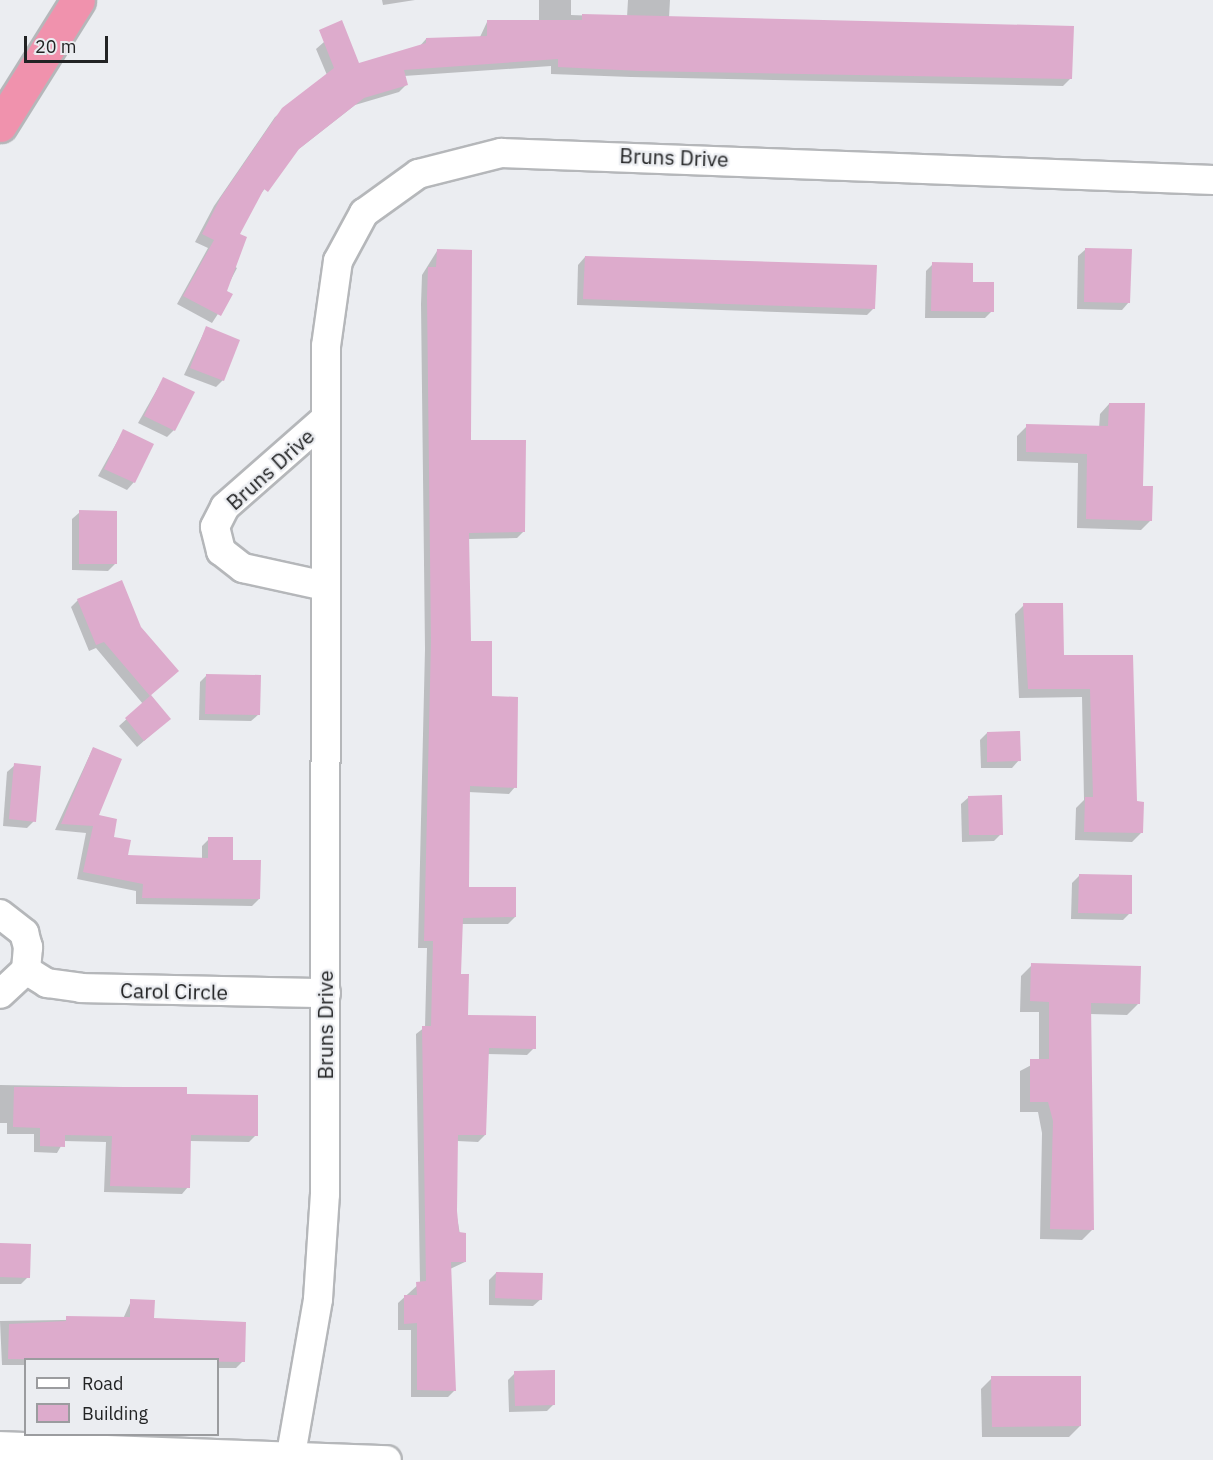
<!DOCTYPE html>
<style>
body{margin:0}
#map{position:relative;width:1213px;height:1460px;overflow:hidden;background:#ebedf1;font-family:"IBM Plex Sans",sans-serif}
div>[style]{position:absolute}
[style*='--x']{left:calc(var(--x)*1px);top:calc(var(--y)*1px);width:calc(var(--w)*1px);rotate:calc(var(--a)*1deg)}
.shadow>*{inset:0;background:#0003}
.building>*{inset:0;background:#ddabcc}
.roads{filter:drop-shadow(2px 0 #b5b7ba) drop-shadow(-2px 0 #b5b7ba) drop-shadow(0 2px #b5b7ba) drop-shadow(0 -2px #b5b7ba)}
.minor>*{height:28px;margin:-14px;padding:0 14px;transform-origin:14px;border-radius:14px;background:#fff}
.highway>*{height:33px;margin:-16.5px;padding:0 16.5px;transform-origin:16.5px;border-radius:16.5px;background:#f092ad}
span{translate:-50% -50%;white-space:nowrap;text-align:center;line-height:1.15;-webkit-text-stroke:4.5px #ebedf1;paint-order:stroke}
.street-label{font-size:21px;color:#222324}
.legend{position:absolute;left:24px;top:1358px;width:195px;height:78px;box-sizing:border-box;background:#ebedf1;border:2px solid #9b9c9f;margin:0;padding:8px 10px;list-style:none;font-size:18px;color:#222324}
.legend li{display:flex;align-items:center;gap:12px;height:30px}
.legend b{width:30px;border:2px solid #9b9c9f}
.scale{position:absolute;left:24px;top:36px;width:84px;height:27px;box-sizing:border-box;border:3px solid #222324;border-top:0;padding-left:8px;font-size:18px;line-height:21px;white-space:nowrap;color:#222324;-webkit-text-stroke:4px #ebedf1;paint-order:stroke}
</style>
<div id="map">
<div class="shadow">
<div style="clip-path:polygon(382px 0,415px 0,383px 5px)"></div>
<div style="clip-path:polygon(539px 0,571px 0,571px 15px,627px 17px,628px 0,670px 0,669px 18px,1071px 78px,1063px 86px,631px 77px,551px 74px,551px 66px,404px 76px,407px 84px,399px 92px,355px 105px,295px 152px,258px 197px,238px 235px,232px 265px,237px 268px,225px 291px,231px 294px,212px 323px,177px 304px,208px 248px,195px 242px,214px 206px,275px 117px,327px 75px,316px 49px,324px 42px,349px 41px,358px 65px,419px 47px,426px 39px,480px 37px,487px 22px,539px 21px)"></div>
<div style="clip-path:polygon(1086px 249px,1129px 302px,1122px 310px,1077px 309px,1078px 256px)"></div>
<div style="clip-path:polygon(437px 251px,470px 441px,524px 531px,517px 538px,468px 539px,469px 642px,515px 787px,509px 794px,468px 792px,468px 889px,515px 917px,508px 924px,461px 924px,459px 975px,466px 1017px,534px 1048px,527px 1055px,487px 1054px,485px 1135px,478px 1142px,457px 1141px,456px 1212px,465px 1262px,450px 1269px,455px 1390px,448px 1397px,411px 1397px,411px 1330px,398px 1330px,398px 1303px,420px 1283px,416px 1034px,425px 1027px,427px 948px,418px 948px,425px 649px,421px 304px,422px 275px)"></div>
<div style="clip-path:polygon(585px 257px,874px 308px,867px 315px,577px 305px,578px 265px)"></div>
<div style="clip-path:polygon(933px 264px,972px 283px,992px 311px,985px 318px,925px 318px,926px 271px)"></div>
<div style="clip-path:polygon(206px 328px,223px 380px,216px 387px,184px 375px)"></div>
<div style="clip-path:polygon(163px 379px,174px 430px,167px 437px,138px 423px)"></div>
<div style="clip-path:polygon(1109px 404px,1151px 520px,1141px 530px,1077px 528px,1078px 463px,1017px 461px,1017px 436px,1027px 426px,1099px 428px,1100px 414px)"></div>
<div style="clip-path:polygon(123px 431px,134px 482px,127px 490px,98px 476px)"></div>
<div style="clip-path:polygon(80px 512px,116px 563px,108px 571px,72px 570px,72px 519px)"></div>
<div style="clip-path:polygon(78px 600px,169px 719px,137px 747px,119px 726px,143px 704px,96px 648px,89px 651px,71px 607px)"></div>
<div style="clip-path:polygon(1024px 605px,1062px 657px,1131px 656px,1135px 803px,1141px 833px,1132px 842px,1075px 840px,1076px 808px,1084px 800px,1082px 697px,1019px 698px,1015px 614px)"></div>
<div style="clip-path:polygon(207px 675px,259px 714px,251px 721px,199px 720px,200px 682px)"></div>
<div style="clip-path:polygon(987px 733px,1019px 760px,1012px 768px,981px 768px,980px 740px)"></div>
<div style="clip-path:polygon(93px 748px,97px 816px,126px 857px,202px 859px,202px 846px,209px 839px,259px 899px,252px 906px,136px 904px,136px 891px,77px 879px,86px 833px,55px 830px)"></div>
<div style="clip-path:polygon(15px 765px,34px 821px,27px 828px,3px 826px,7px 772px)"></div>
<div style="clip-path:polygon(969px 797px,1001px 834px,994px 841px,962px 842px,961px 804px)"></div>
<div style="clip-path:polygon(1079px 876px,1130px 913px,1123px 920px,1071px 919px,1072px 883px)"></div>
<div style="clip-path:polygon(1032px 965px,1138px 1004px,1127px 1015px,1090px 1014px,1093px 1229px,1082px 1240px,1040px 1239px,1042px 1133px,1038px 1112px,1020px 1112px,1020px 1071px,1039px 1061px,1039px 1012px,1020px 1012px,1021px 976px)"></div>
<div style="clip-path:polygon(0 1085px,186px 1088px,185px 1096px,256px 1135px,249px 1142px,190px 1141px,188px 1187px,182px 1194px,104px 1192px,106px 1142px,64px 1141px,57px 1153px,34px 1152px,34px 1134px,7px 1134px,7px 1123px,0 1123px)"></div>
<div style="clip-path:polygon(0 1246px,28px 1277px,21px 1284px,0 1284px)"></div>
<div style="clip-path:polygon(496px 1273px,541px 1299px,533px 1306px,489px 1305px,489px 1280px)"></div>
<div style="clip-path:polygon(131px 1301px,153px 1320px,243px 1361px,236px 1368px,218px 1368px,218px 1360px,26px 1360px,26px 1365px,2px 1365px,0 1321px,123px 1319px)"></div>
<div style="clip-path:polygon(515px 1373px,554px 1404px,547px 1411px,509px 1412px,508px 1380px)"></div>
<div style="clip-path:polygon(992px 1378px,1080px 1426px,1069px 1437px,982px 1437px,981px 1389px)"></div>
</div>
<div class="building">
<div style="clip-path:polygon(582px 14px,1074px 26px,1072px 79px,640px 71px,558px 67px,558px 59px,404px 70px,408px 85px,364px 98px,299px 149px,268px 192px,264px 189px,240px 234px,247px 237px,227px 291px,233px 294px,221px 316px,183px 296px,214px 240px,202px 234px,221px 197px,282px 108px,334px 68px,319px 30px,342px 20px,359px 63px,426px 43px,426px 38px,487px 36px,487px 20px,582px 20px)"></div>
<div style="clip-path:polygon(1085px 248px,1132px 249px,1130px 303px,1084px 302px)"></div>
<div style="clip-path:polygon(437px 249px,472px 250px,471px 440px,526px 440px,525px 532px,469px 533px,471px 641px,492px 641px,492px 696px,518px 697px,517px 788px,470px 786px,469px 887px,516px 887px,516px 917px,463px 918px,461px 974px,469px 974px,468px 1015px,536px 1016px,536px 1049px,489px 1048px,486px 1135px,458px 1135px,457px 1211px,459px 1232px,466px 1233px,466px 1262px,451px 1262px,456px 1391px,417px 1390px,417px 1323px,404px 1324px,404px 1295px,417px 1295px,416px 1282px,426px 1281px,422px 1026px,431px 1026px,433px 941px,424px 941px,431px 642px,427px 297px,428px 267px,436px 267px)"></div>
<div style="clip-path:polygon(585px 256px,877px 265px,875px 309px,583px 299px)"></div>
<div style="clip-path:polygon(932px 262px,973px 263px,973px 282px,994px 282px,994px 312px,931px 311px)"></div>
<div style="clip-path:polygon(206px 326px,240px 340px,224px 381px,190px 368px)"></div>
<div style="clip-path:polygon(163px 377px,195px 392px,175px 431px,144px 416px)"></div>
<div style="clip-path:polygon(1109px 403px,1145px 403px,1143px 486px,1153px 486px,1152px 521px,1086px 519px,1087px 454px,1026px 452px,1026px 424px,1108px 426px)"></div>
<div style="clip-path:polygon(123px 429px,154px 444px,135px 483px,104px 469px)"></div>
<div style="clip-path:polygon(79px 510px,117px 511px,117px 564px,79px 564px)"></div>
<div style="clip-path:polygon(122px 580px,141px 627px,179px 671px,150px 696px,104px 642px,96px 645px,77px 599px)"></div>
<div style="clip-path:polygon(1023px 603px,1063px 603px,1064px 655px,1133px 655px,1137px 801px,1144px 802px,1143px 833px,1084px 832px,1085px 797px,1093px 797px,1090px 689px,1028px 689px)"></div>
<div style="clip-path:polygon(206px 674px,261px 675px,260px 715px,205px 714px)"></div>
<div style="clip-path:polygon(151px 695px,171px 719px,144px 741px,125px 718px)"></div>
<div style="clip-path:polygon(1020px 731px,1021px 761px,987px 762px,987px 732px)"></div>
<div style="clip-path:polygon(93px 747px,122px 759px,99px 815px,117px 819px,114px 837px,131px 840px,128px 855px,208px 858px,208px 837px,233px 837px,233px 860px,261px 860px,260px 899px,142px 898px,143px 884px,83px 872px,93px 826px,61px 824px)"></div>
<div style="clip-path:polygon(14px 763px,41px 766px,36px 822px,9px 819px)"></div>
<div style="clip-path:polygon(1002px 795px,1003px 835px,969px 835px,968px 796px)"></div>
<div style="clip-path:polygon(1079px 874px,1132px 875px,1132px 914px,1078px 913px)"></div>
<div style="clip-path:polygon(1031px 963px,1141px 966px,1140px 1004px,1091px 1003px,1094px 1230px,1050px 1229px,1053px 1121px,1048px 1102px,1030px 1102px,1030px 1059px,1049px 1059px,1049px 1002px,1030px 1001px)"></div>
<div style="clip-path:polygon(14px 1087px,187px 1087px,187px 1094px,258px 1095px,258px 1136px,191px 1135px,190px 1188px,110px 1186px,112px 1136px,65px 1135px,65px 1147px,40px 1146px,40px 1128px,13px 1127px)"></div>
<div style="clip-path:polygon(0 1243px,31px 1244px,30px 1278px,0 1277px)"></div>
<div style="clip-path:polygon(496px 1272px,543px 1273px,542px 1300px,495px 1298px)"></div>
<div style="clip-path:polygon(130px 1299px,155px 1300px,154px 1318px,246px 1322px,245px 1362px,8px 1359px,9px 1324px,66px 1321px,66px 1316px,130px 1317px)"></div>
<div style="clip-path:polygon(555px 1370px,555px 1405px,515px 1406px,514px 1371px)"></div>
<div style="clip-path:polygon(991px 1376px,1081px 1376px,1081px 1426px,992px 1427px)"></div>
</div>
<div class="roads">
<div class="minor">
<div style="--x:325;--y:419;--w:133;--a:138.7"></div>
<div style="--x:225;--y:507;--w:22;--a:117"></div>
<div style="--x:215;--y:527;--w:25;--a:76"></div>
<div style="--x:221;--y:551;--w:28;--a:38"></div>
<div style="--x:243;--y:568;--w:84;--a:12.4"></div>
<div style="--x:0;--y:914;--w:31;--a:38"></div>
<div style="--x:24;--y:933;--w:15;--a:74"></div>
<div style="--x:28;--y:947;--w:23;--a:95"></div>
<div style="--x:26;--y:970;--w:35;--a:137"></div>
<div style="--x:26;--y:970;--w:25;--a:32"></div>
<div style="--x:47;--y:983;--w:34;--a:8"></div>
<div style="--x:81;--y:988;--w:245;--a:1.2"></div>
<div style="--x:0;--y:1446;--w:387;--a:2.1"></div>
<div style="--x:290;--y:1460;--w:163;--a:-80.1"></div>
<div style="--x:318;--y:1299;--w:105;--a:-86.2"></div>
<div style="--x:325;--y:1194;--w:848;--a:-89.93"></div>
<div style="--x:326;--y:346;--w:86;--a:-82"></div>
<div style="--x:338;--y:261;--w:55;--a:-61.6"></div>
<div style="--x:364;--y:213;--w:67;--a:-35.8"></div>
<div style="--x:418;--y:174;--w:86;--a:-14.2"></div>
<div style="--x:501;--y:153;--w:713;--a:2.17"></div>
</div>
<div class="highway">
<div style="--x:0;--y:125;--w:147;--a:-58"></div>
</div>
</div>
<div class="street-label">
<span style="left:674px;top:157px;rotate:2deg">Bruns Drive</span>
<span style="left:270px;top:469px;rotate:-42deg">Bruns Drive</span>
<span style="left:174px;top:991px;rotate:1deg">Carol Circle</span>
<span style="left:325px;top:1025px;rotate:-90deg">Bruns Drive</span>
</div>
<ul class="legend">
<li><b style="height:8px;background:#fff"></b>Road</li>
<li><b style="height:16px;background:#ddabcc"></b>Building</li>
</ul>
<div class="scale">20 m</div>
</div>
